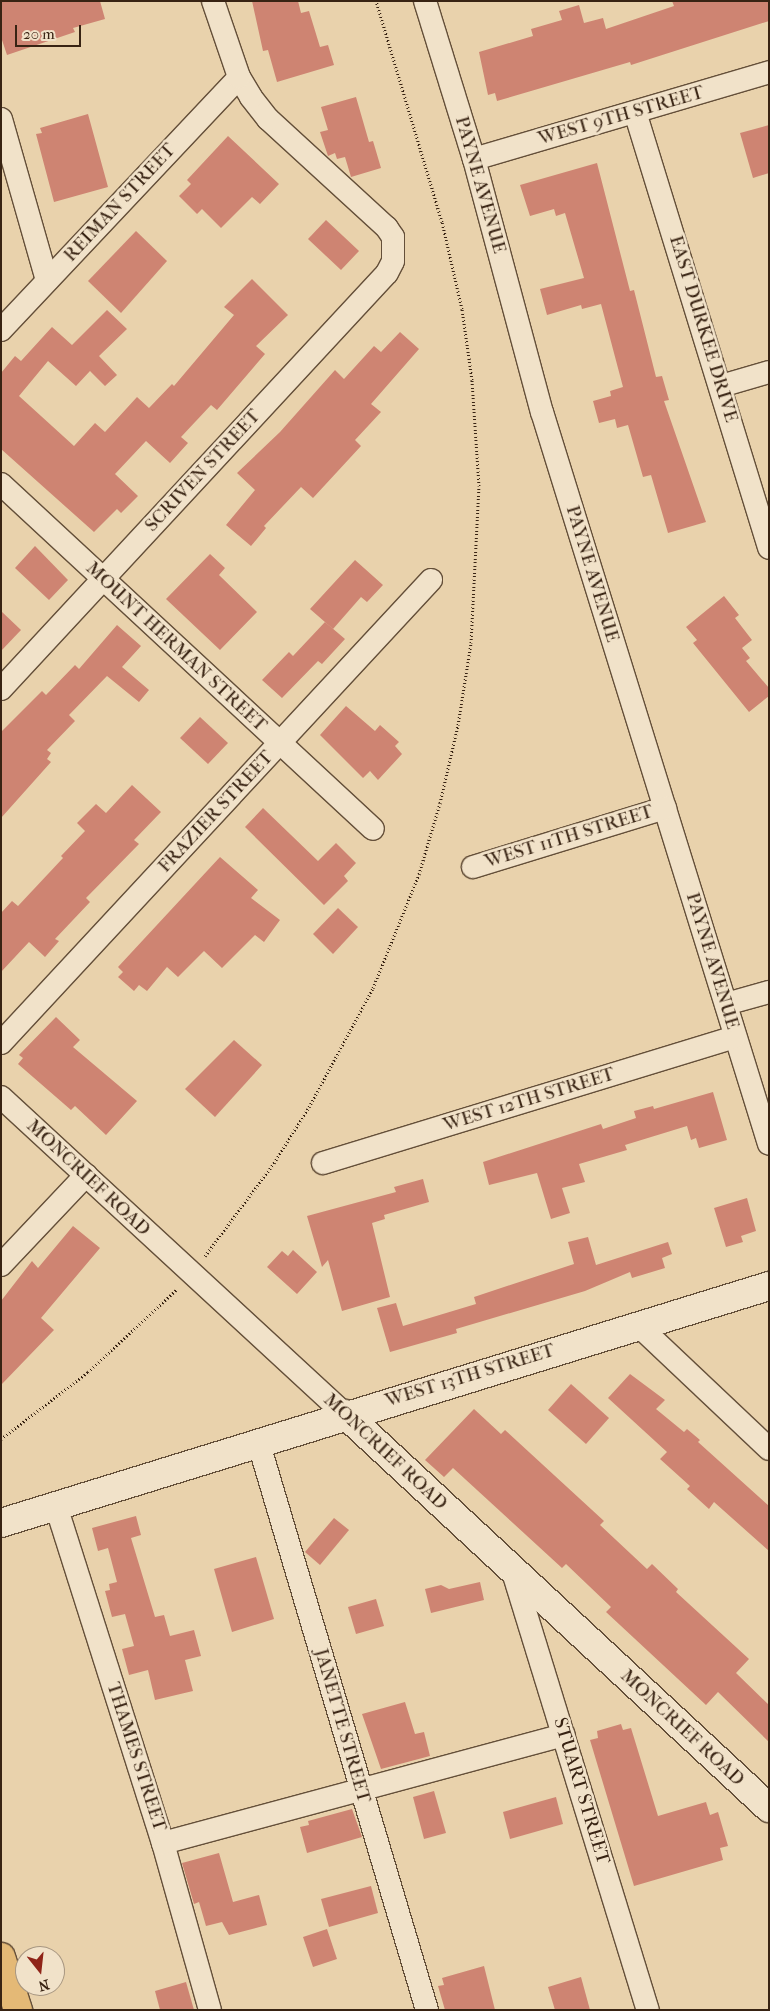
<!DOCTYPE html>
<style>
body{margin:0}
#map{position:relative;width:770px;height:2011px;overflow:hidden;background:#e9d2ac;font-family:"IM FELL French Canon",serif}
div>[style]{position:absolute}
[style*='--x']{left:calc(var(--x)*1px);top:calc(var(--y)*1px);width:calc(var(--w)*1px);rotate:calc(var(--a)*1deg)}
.building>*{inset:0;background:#ce8472}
.path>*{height:3px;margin-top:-1.5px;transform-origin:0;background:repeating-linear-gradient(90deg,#382313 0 1px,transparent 0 3.5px)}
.roads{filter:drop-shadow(1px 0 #644f39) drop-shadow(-1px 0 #644f39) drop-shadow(0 1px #644f39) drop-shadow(0 -1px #644f39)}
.street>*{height:22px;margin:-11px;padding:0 11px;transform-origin:11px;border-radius:11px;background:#f1e2c9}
.secondary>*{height:28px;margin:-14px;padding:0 14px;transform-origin:14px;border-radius:14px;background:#f1e2c9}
.highway>*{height:28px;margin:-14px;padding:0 14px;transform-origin:14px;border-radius:14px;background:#e4b976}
span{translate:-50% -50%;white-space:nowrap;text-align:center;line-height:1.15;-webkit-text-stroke:5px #f1e2c9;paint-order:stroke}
.street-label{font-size:19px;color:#382313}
.frame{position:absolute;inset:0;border:2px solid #382313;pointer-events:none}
.north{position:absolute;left:15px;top:1946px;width:50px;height:50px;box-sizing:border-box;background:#f1e2c9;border:1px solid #a79680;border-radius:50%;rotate:164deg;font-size:14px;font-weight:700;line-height:20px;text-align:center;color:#382313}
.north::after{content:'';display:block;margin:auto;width:18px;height:22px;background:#8f2418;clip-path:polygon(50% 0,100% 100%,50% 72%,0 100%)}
.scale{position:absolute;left:15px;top:25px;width:66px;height:22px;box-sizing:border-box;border:2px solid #382313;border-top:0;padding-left:6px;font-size:15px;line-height:18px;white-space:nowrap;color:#382313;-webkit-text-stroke:4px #f1e2c9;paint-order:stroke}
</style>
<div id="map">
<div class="building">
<div style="clip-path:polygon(1px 1px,100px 1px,105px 19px,73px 28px,75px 32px,7px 55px,1px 37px)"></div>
<div style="clip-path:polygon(252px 1px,298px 1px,301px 13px,309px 11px,320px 47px,328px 45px,334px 65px,277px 82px,268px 50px,263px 51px)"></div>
<div style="clip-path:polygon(672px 1px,769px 1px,769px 21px,631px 65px,630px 62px,497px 101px,495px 93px,488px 95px,479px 52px,533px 36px,531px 29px,562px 20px,559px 11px,579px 5px,584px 23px,603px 18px,606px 29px,674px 6px)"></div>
<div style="clip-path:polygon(356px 97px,369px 142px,373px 141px,381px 168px,351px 177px,345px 157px,337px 159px,335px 153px,328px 156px,320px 132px,328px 130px,321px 107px)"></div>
<div style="clip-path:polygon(88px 114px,108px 187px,54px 202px,36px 134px,42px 133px,40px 128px)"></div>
<div style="clip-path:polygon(769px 125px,769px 173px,753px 178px,740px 133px)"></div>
<div style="clip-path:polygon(228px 136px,279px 184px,260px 204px,252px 197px,221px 228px,202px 209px,197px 214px,179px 196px,191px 184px,187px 180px)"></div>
<div style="clip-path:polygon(597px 163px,630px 291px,634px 290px,656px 377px,662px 376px,669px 400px,664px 401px,706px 522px,668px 533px,651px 475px,643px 477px,628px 425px,617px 428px,615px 419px,599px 423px,593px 401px,611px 396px,610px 391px,623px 387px,601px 304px,582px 309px,581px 305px,547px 315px,540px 289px,584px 278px,565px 213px,556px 216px,554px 209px,530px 216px,520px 185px)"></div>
<div style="clip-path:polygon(326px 220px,359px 251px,341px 270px,308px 239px)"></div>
<div style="clip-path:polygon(136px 231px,167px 261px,121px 313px,88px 281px)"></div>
<div style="clip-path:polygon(252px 279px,288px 315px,256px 346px,265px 354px,217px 410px,211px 405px,181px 437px,188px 443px,170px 463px,146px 441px,115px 474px,138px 496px,121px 513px,117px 509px,94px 532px,1px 449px,1px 373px,15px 356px,21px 361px,52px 327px,72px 345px,107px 310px,127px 329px,99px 356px,117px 375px,105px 386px,90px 371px,76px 386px,48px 361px,19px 396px,74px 446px,95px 423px,105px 432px,137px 397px,149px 408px,172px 384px,174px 386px,234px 315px,224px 307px)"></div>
<div style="clip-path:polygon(400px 332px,419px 349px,371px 404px,381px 412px,355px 440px,361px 446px,313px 498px,301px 487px,264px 526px,266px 528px,251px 546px,226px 525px,255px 490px,237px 473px,280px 432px,335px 370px,344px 379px,374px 346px,381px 352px)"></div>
<div style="clip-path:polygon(35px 546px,68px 580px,49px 600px,15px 568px)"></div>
<div style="clip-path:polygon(210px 554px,225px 568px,219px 575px,257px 612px,220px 650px,166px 599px)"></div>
<div style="clip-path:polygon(355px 560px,383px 585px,367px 602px,361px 597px,333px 629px,310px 609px)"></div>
<div style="clip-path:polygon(724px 596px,739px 615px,735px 618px,752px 640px,742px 648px,750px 658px,746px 661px,769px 688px,769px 696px,749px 712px,693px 643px,697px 640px,686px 627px)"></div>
<div style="clip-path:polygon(1px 611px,21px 630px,1px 651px)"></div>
<div style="clip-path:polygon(325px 622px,345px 639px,322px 664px,318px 661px,282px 698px,262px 680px,289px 652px,293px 656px)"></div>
<div style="clip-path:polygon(117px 625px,141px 646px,122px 667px,149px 690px,139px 702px,107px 676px,69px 715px,75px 721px,47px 750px,51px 753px,47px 759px,51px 762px,1px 818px,1px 732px,42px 691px,46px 695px,75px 665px,79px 669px)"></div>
<div style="clip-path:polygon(346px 706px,375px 731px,380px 725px,399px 742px,395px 746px,402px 754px,378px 780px,370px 771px,363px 778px,320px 735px)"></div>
<div style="clip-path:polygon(200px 717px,228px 743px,208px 764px,180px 738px)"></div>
<div style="clip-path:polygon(132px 785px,161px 812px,134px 840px,139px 844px,86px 898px,90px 902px,55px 939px,59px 941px,45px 957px,29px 942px,1px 972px,1px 913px,12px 901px,18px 906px,63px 858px,61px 856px,85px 831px,77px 823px,96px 804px,106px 813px)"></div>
<div style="clip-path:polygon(263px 808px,318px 861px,336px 843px,356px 863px,344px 876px,348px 881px,324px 905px,245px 827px)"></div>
<div style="clip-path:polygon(220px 857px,258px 890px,251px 898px,280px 920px,264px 942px,255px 935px,222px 968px,204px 951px,178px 977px,167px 967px,147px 991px,139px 985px,134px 991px,118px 977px,123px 972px,118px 967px)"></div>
<div style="clip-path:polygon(338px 908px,358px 927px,333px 954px,313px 934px)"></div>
<div style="clip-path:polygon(56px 1017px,80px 1040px,73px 1047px,137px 1101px,106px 1135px,75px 1106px,71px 1110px,18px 1064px,23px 1058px,19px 1055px)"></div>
<div style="clip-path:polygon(234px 1040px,262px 1065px,215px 1117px,185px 1089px)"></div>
<div style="clip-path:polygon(713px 1092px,727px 1140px,699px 1148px,696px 1138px,691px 1140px,687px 1126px,625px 1145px,627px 1150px,579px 1164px,585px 1182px,562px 1188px,570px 1213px,551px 1219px,537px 1173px,489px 1185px,483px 1162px,601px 1124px,603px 1129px,636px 1118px,634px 1111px,653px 1106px,654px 1109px)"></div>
<div style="clip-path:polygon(423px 1179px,429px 1202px,384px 1215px,385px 1219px,372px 1223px,390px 1297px,342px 1311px,328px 1260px,322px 1267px,307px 1216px,396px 1192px,394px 1187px)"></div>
<div style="clip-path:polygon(747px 1198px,756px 1231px,741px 1236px,743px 1242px,726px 1247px,714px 1208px)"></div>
<div style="clip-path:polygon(73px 1226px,100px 1248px,41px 1318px,54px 1330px,1px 1385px,1px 1301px,32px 1261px,38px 1268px)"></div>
<div style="clip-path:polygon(588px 1237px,596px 1265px,668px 1242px,672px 1254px,662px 1258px,665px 1268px,632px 1278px,630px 1272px,585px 1291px,456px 1329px,457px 1333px,390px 1352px,377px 1308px,396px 1303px,403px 1326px,476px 1304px,474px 1297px,574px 1264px,568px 1242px)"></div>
<div style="clip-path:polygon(293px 1250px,317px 1272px,297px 1294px,267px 1267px,282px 1251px,288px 1256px)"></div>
<div style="clip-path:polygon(630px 1374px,665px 1400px,656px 1409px,684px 1432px,687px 1429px,700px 1440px,698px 1442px,769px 1506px,769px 1551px,714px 1502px,709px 1509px,687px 1489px,690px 1486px,660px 1459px,667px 1452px,608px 1398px)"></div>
<div style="clip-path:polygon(571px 1384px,609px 1418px,586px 1444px,548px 1410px)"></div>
<div style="clip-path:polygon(474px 1409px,501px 1434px,505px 1430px,604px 1521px,600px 1525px,647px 1569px,652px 1564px,678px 1589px,676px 1592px,749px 1659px,736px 1673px,769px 1705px,769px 1742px,718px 1692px,706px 1705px,606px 1612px,611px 1607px,566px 1564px,562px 1568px,453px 1468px,444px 1477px,425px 1460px)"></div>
<div style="clip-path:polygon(136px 1516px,141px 1535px,131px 1538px,155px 1617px,164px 1615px,170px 1636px,194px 1630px,201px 1656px,185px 1660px,193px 1691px,155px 1700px,148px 1670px,129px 1675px,122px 1649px,134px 1646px,125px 1614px,112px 1617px,105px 1591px,110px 1590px,109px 1584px,117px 1582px,108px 1548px,98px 1551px,92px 1528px)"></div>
<div style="clip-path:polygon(334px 1518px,349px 1530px,320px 1565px,305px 1552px)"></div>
<div style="clip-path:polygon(256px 1557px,274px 1619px,232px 1632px,214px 1569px)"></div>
<div style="clip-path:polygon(480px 1582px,484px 1600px,431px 1613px,425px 1589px,441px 1585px,449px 1589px)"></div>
<div style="clip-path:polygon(376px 1599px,384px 1626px,356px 1634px,348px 1607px)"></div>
<div style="clip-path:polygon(405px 1702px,415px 1734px,424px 1732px,430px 1756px,381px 1769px,362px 1714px)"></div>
<div style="clip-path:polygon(621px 1724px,623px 1730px,631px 1728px,658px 1816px,706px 1802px,710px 1815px,718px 1812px,728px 1846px,720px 1848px,723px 1860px,634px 1886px,590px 1740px,598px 1738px,597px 1731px)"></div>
<div style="clip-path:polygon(434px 1791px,446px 1833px,424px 1839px,413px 1797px)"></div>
<div style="clip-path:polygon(556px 1797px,563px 1824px,510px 1839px,503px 1812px)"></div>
<div style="clip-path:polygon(352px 1809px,362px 1837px,307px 1853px,300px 1827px,309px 1825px,308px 1821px)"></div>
<div style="clip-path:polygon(219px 1853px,233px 1902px,259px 1895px,267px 1925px,229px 1935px,222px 1922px,206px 1926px,199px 1902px,194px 1904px,182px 1863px)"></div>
<div style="clip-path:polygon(371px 1886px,378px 1913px,329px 1927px,321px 1899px)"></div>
<div style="clip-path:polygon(327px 1929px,337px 1959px,313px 1967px,303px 1937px)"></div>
<div style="clip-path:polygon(484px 1966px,495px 2010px,445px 2010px,438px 1986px,444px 1985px,442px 1978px)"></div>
<div style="clip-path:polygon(581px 1977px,590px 2010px,555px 2010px,548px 1987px)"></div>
<div style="clip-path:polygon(186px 1982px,194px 2010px,160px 2010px,155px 1991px)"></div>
</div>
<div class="path">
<div style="--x:205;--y:1256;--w:116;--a:-53.4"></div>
<div style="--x:274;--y:1163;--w:66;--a:-58"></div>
<div style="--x:309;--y:1107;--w:135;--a:-61.7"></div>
<div style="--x:373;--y:988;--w:123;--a:-68"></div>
<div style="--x:419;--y:874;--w:74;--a:-73.5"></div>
<div style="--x:440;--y:803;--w:80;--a:-77"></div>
<div style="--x:458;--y:725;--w:83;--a:-81"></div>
<div style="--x:471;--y:643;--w:157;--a:-87.1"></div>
<div style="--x:479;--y:486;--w:106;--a:-93.8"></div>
<div style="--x:472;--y:380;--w:72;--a:-98"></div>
<div style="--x:462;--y:309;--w:89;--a:-102.9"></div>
<div style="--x:442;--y:222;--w:231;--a:-106.6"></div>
<div style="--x:1;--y:1439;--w:110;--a:-37.6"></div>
<div style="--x:88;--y:1372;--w:122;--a:-43"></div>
</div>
<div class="roads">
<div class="street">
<div style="--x:425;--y:1;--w:165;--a:72.8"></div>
<div style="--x:474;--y:159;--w:262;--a:75"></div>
<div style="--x:542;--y:412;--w:766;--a:72.77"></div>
<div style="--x:635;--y:112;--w:456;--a:72.9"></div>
<div style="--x:1;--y:119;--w:168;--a:74.1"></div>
<div style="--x:474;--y:159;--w:308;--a:-16.4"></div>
<div style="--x:1;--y:330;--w:347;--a:-46.7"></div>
<div style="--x:721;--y:386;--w:50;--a:-16.3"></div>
<div style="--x:1;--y:484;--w:507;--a:42.84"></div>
<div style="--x:1;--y:689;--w:567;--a:-47.14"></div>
<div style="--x:387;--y:273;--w:13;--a:-63"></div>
<div style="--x:393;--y:261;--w:24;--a:-90"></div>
<div style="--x:393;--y:237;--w:11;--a:-124"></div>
<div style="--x:387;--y:228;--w:161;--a:-137.5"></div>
<div style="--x:268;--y:119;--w:28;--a:-128"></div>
<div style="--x:251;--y:97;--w:23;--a:-121"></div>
<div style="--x:239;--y:77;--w:80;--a:-108.9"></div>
<div style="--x:473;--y:867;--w:201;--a:-17.1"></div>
<div style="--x:726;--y:1004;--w:45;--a:-15.6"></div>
<div style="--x:1;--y:1043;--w:632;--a:-47.12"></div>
<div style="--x:1;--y:1097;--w:468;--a:42.7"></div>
<div style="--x:323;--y:1163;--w:430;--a:-17"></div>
<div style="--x:1;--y:1265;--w:124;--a:-46.6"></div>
<div style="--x:638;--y:1325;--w:180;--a:43.4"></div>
<div style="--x:258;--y:1441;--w:594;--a:73.46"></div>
<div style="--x:56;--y:1506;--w:354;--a:72.4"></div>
<div style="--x:163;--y:1843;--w:173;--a:74.3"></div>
<div style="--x:513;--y:1572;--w:458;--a:72.9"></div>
<div style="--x:163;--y:1843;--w:415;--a:-15.1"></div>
</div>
<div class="secondary">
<div style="--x:345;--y:1414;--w:579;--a:42.9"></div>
<div style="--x:1;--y:1523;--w:804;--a:-17.15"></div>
</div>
<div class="highway">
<div style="--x:1;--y:1957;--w:56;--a:72.2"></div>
</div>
</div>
<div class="street-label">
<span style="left:621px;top:116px;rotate:-16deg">WEST 9TH STREET</span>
<span style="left:480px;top:185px;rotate:74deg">PAYNE AVENUE</span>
<span style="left:120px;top:203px;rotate:-47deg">REIMAN STREET</span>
<span style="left:703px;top:329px;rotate:73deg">EAST DURKEE DRIVE</span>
<span style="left:203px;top:471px;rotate:-47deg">SCRIVEN STREET</span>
<span style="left:592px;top:574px;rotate:73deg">PAYNE AVENUE</span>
<span style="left:176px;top:647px;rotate:43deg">MOUNT HERMAN STREET</span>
<span style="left:216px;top:812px;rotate:-47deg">FRAZIER STREET</span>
<span style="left:569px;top:837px;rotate:-17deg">WEST 11TH STREET</span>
<span style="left:712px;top:961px;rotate:73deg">PAYNE AVENUE</span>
<span style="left:529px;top:1100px;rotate:-17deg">WEST 12TH STREET</span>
<span style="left:88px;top:1178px;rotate:43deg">MONCRIEF ROAD</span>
<span style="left:470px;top:1376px;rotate:-17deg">WEST 13TH STREET</span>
<span style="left:385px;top:1452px;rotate:43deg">MONCRIEF ROAD</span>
<span style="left:342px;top:1726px;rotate:74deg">JANETTE STREET</span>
<span style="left:682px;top:1728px;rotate:43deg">MONCRIEF ROAD</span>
<span style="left:136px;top:1757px;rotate:72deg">THAMES STREET</span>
<span style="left:581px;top:1791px;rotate:73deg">STUART STREET</span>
</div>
<div class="frame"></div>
<div class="north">N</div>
<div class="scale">20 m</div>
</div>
